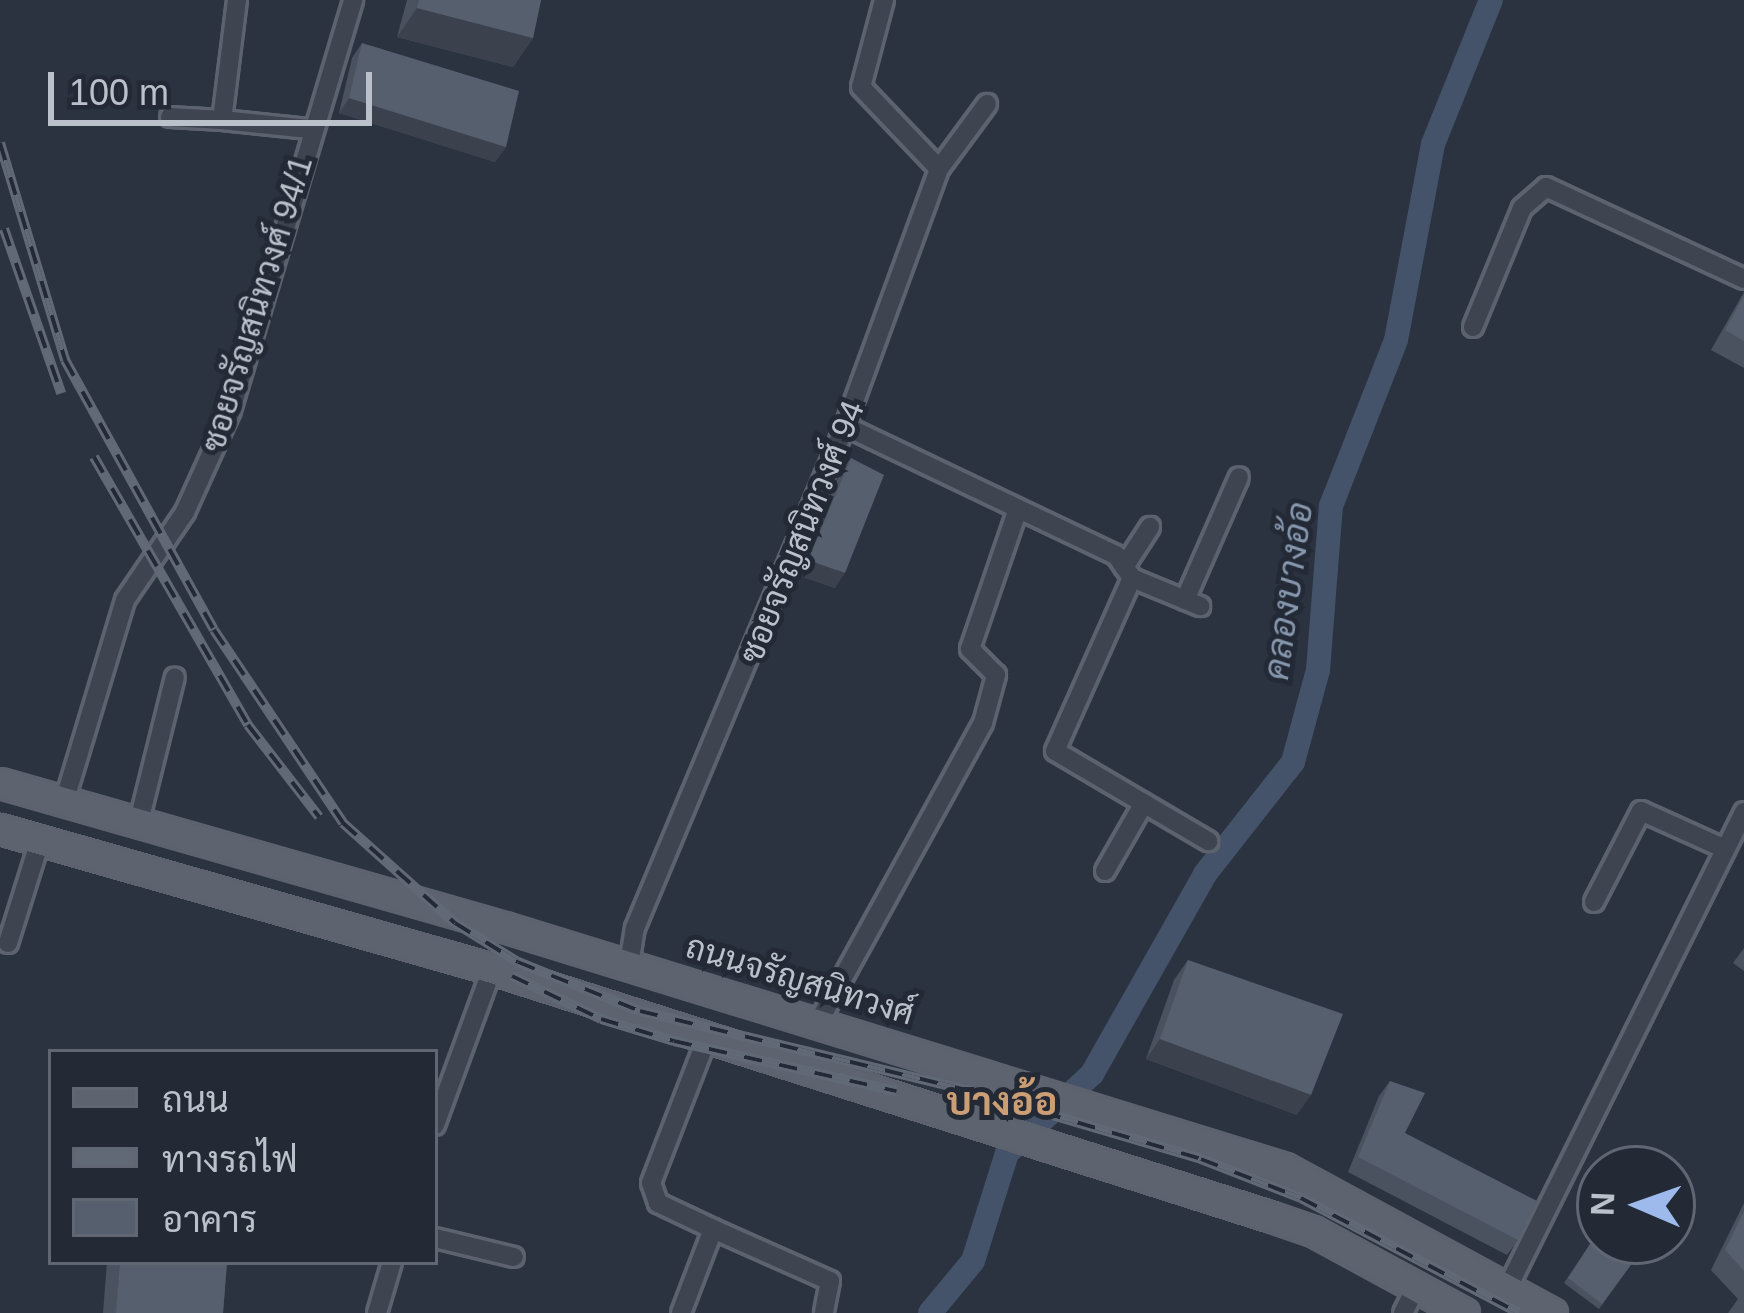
<!DOCTYPE html>
<meta charset="utf-8">
<style>
body{margin:0}
#map{position:relative;width:1744px;height:1313px;overflow:hidden;background:#2b3341;font-family:Arial,Sarabun,sans-serif}
div>[style]{position:absolute}
[style*='--x']{left:calc(var(--x)*1px);top:calc(var(--y)*1px);width:calc(var(--w)*1px);rotate:calc(var(--a)*1deg)}
.canal>*{height:24px;margin:-12px;padding:0 12px;transform-origin:12px;border-radius:12px;background:#445369}
.roads{filter:drop-shadow(3px 0 #5c636e) drop-shadow(-3px 0 #5c636e) drop-shadow(0 3px #5c636e) drop-shadow(0 -3px #5c636e)}
.minor>*{height:18px;margin:-9px;padding:0 9px;transform-origin:9px;border-radius:9px;background:#3e4551}
.primary>*{height:27px;margin:-13.5px;padding:0 13.5px;transform-origin:13.5px;border-radius:13.5px;background:#5d6470}
.rail>*{height:10px;margin-top:-5px;transform-origin:0;background:repeating-linear-gradient(90deg,#232a36 0 18px,#616977 0 36px);box-sizing:border-box;border-block:3px solid #616977}
.wall>*{inset:0;background:#4a525f}
.shaded-wall>*{inset:0;background:#3c424d}
.building>*{inset:0;background:#565f6e}
span{translate:-50% -50%;white-space:nowrap;text-align:center;line-height:1.15;-webkit-text-stroke:10px #232a36;paint-order:stroke}
.street-label{font-size:33px;color:#bbc1cb}
.water-label{font-size:36px;color:#8697ae;font-style:italic}
.quarter-label{font-size:39px;color:#cb9e76;font-weight:700}
.legend{position:absolute;left:48px;top:1049px;width:390px;height:216px;box-sizing:border-box;background:#232a36;border:3px solid #606672;margin:0;padding:15px 21px;list-style:none;font-size:36px;color:#bbc1cb}
.legend li{display:flex;align-items:center;gap:24px;height:60px}
.legend b{width:60px;border:3px solid #606672}
.north{position:absolute;left:1576px;top:1145px;width:120px;height:120px;box-sizing:border-box;background:#232a36;border:3px solid #606672;border-radius:50%;rotate:272deg;font-size:33px;font-weight:700;line-height:48px;text-align:center;color:#bbc1cb}
.north::after{content:'';display:block;margin:auto;width:42px;height:54px;background:#9ebaed;clip-path:polygon(50% 0,100% 100%,50% 72%,0 100%)}
.scale{position:absolute;left:48px;top:72px;width:324px;height:54px;box-sizing:border-box;border:6px solid #bbc1cb;border-top:0;padding-left:15px;font-size:36px;line-height:42px;white-space:nowrap;color:#bbc1cb;-webkit-text-stroke:9px #232a36;paint-order:stroke}
</style>
<div id="map">
<div class="canal">
<div style="--x:930;--y:1313;--w:67;--a:-50.4"></div>
<div style="--x:973;--y:1261;--w:113;--a:-72.5"></div>
<div style="--x:1007;--y:1153;--w:116;--a:-42.9"></div>
<div style="--x:1092;--y:1074;--w:230;--a:-60.5"></div>
<div style="--x:1205;--y:874;--w:142;--a:-51.8"></div>
<div style="--x:1293;--y:762;--w:95;--a:-74.8"></div>
<div style="--x:1318;--y:670;--w:165;--a:-85.5"></div>
<div style="--x:1331;--y:506;--w:178;--a:-68.6"></div>
<div style="--x:1396;--y:340;--w:199;--a:-79.3"></div>
<div style="--x:1433;--y:144;--w:155;--a:-68.1"></div>
</div>
<div class="roads">
<div class="minor">
<div style="--x:237;--y:0;--w:121;--a:97.1"></div>
<div style="--x:222;--y:120;--w:87;--a:5.9"></div>
<div style="--x:884;--y:0;--w:90;--a:104.8"></div>
<div style="--x:861;--y:87;--w:113;--a:46.4"></div>
<div style="--x:170;--y:117;--w:52;--a:3.3"></div>
<div style="--x:1473;--y:327;--w:129;--a:-67.6"></div>
<div style="--x:1522;--y:208;--w:32;--a:-41"></div>
<div style="--x:1546;--y:187;--w:218;--a:24.9"></div>
<div style="--x:845;--y:426;--w:300;--a:25.5"></div>
<div style="--x:1116;--y:555;--w:28;--a:55"></div>
<div style="--x:1132;--y:578;--w:74;--a:22.4"></div>
<div style="--x:1124;--y:567;--w:48;--a:-57"></div>
<div style="--x:1132;--y:578;--w:189;--a:114"></div>
<div style="--x:1055;--y:751;--w:178;--a:30.5"></div>
<div style="--x:1185;--y:600;--w:134;--a:-66.3"></div>
<div style="--x:65;--y:799;--w:208;--a:-73.2"></div>
<div style="--x:125;--y:600;--w:107;--a:-55.7"></div>
<div style="--x:185;--y:512;--w:112;--a:-65.7"></div>
<div style="--x:231;--y:410;--w:428;--a:-73.4"></div>
<div style="--x:139;--y:821;--w:148;--a:-76"></div>
<div style="--x:1105;--y:871;--w:78;--a:-60.2"></div>
<div style="--x:1594;--y:902;--w:102;--a:-62.7"></div>
<div style="--x:1641;--y:811;--w:92;--a:24.3"></div>
<div style="--x:8;--y:943;--w:110;--a:-72.6"></div>
<div style="--x:629;--y:965;--w:37;--a:-81"></div>
<div style="--x:635;--y:928;--w:544;--a:-67.3"></div>
<div style="--x:845;--y:426;--w:274;--a:-69.9"></div>
<div style="--x:939;--y:169;--w:81;--a:-53.6"></div>
<div style="--x:818;--y:1023;--w:342;--a:-61.2"></div>
<div style="--x:983;--y:723;--w:50;--a:-74.8"></div>
<div style="--x:996;--y:675;--w:37;--a:-135"></div>
<div style="--x:970;--y:649;--w:148;--a:-71.1"></div>
<div style="--x:435;--y:1125;--w:166;--a:-69.9"></div>
<div style="--x:713;--y:1229;--w:128;--a:24"></div>
<div style="--x:830;--y:1281;--w:33;--a:101"></div>
<div style="--x:435;--y:1238;--w:81;--a:13.5"></div>
<div style="--x:1509;--y:1285;--w:528;--a:-63.58"></div>
<div style="--x:377;--y:1313;--w:53;--a:-73.6"></div>
<div style="--x:681;--y:1313;--w:90;--a:-69.1"></div>
<div style="--x:713;--y:1229;--w:61;--a:-154.7"></div>
<div style="--x:658;--y:1203;--w:21;--a:-109"></div>
<div style="--x:651;--y:1183;--w:155;--a:-68.9"></div>
<div style="--x:1403;--y:1313;--w:29;--a:-63"></div>
</div>
<div class="primary">
<div style="--x:0;--y:783;--w:524;--a:15.95"></div>
<div style="--x:504;--y:927;--w:817;--a:17.15"></div>
<div style="--x:1285;--y:1168;--w:304;--a:28.5"></div>
<div style="--x:0;--y:829;--w:512;--a:15.88"></div>
<div style="--x:492;--y:969;--w:818;--a:17.64"></div>
<div style="--x:1272;--y:1217;--w:43;--a:18.9"></div>
<div style="--x:1313;--y:1231;--w:172;--a:28.5"></div>
</div>
</div>
<div class="rail">
<div style="--x:0;--y:143;--w:227;--a:73.3"></div>
<div style="--x:65;--y:360;--w:308;--a:61.1"></div>
<div style="--x:214;--y:630;--w:232;--a:56.2"></div>
<div style="--x:343;--y:823;--w:150;--a:41.8"></div>
<div style="--x:455;--y:923;--w:74;--a:31.8"></div>
<div style="--x:518;--y:962;--w:131;--a:21.9"></div>
<div style="--x:640;--y:1011;--w:344;--a:13.6"></div>
<div style="--x:974;--y:1092;--w:237;--a:16.4"></div>
<div style="--x:1201;--y:1159;--w:107;--a:21.3"></div>
<div style="--x:1301;--y:1198;--w:246;--a:27.8"></div>
<div style="--x:4;--y:229;--w:174;--a:70.8"></div>
<div style="--x:94;--y:457;--w:309;--a:60.1"></div>
<div style="--x:248;--y:725;--w:116;--a:52.3"></div>
<div style="--x:512;--y:976;--w:99;--a:25.8"></div>
<div style="--x:601;--y:1019;--w:76;--a:16.8"></div>
<div style="--x:674;--y:1041;--w:228;--a:12.7"></div>
</div>
<div class="wall">
<div style="clip-path:polygon(407px 0,541px 0,533px 38px,513px 67px,397px 37px)"></div>
<div style="clip-path:polygon(362px 43px,506px 147px,495px 162px,339px 113px,352px 58px)"></div>
<div style="clip-path:polygon(1744px 292px,1744px 368px,1711px 350px)"></div>
<div style="clip-path:polygon(851px 458px,835px 588px,797px 575px,840px 473px)"></div>
<div style="clip-path:polygon(1744px 948px,1744px 971px,1733px 963px)"></div>
<div style="clip-path:polygon(1188px 960px,1297px 1115px,1146px 1059px,1174px 980px)"></div>
<div style="clip-path:polygon(1390px 1081px,1405px 1133px,1518px 1240px,1507px 1255px,1348px 1172px,1379px 1096px)"></div>
<div style="clip-path:polygon(1744px 1203px,1744px 1313px,1728px 1313px,1738px 1299px,1711px 1270px)"></div>
<div style="clip-path:polygon(1600px 1229px,1641px 1251px,1599px 1309px,1564px 1283px)"></div>
<div style="clip-path:polygon(107px 1262px,227px 1262px,223px 1313px,103px 1313px)"></div>
</div>
<div class="shaded-wall">
<div style="clip-path:polygon(417px 8px,533px 38px,513px 67px,397px 37px)"></div>
<div style="clip-path:polygon(349px 98px,506px 147px,495px 162px,339px 113px)"></div>
<div style="clip-path:polygon(808px 560px,845px 573px,835px 588px,797px 575px)"></div>
<div style="clip-path:polygon(1160px 1039px,1311px 1095px,1297px 1115px,1146px 1059px)"></div>
</div>
<div class="building">
<div style="clip-path:polygon(419px 0,541px 0,533px 38px,417px 8px)"></div>
<div style="clip-path:polygon(362px 43px,519px 91px,506px 147px,349px 98px)"></div>
<div style="clip-path:polygon(1744px 295px,1744px 341px,1725px 330px)"></div>
<div style="clip-path:polygon(851px 458px,884px 475px,845px 573px,808px 560px)"></div>
<div style="clip-path:polygon(1188px 960px,1343px 1014px,1311px 1095px,1160px 1039px)"></div>
<div style="clip-path:polygon(1390px 1081px,1425px 1093px,1405px 1133px,1537px 1201px,1518px 1240px,1358px 1157px)"></div>
<div style="clip-path:polygon(1744px 1211px,1744px 1271px,1725px 1250px)"></div>
<div style="clip-path:polygon(1600px 1229px,1600px 1241px,1627px 1241px,1641px 1251px,1602px 1304px,1568px 1278px)"></div>
<div style="clip-path:polygon(120px 1262px,227px 1262px,223px 1313px,116px 1313px)"></div>
</div>
<div class="street-label">
<span style="left:257px;top:304px;rotate:-73deg">ซอยจรัญสนิทวงศ์ 94/1</span>
<span style="left:802px;top:532px;rotate:-68deg">ซอยจรัญสนิทวงศ์ 94</span>
<span style="left:800px;top:980px;rotate:17deg">ถนนจรัญสนิทวงศ์</span>
</div>
<div class="water-label">
<span style="left:1288px;top:591px;rotate:-82deg">คลองบางอ้อ</span>
</div>
<div class="quarter-label">
<span style="left:1002px;top:1102px">บางอ้อ</span>
</div>
<ul class="legend">
<li><b style="height:15px;background:#5d6470"></b>ถนน</li>
<li><b style="height:15px;background:#616977"></b>ทางรถไฟ</li>
<li><b style="height:33px;background:#565f6e"></b>อาคาร</li>
</ul>
<div class="north">N</div>
<div class="scale">100 m</div>
</div>
